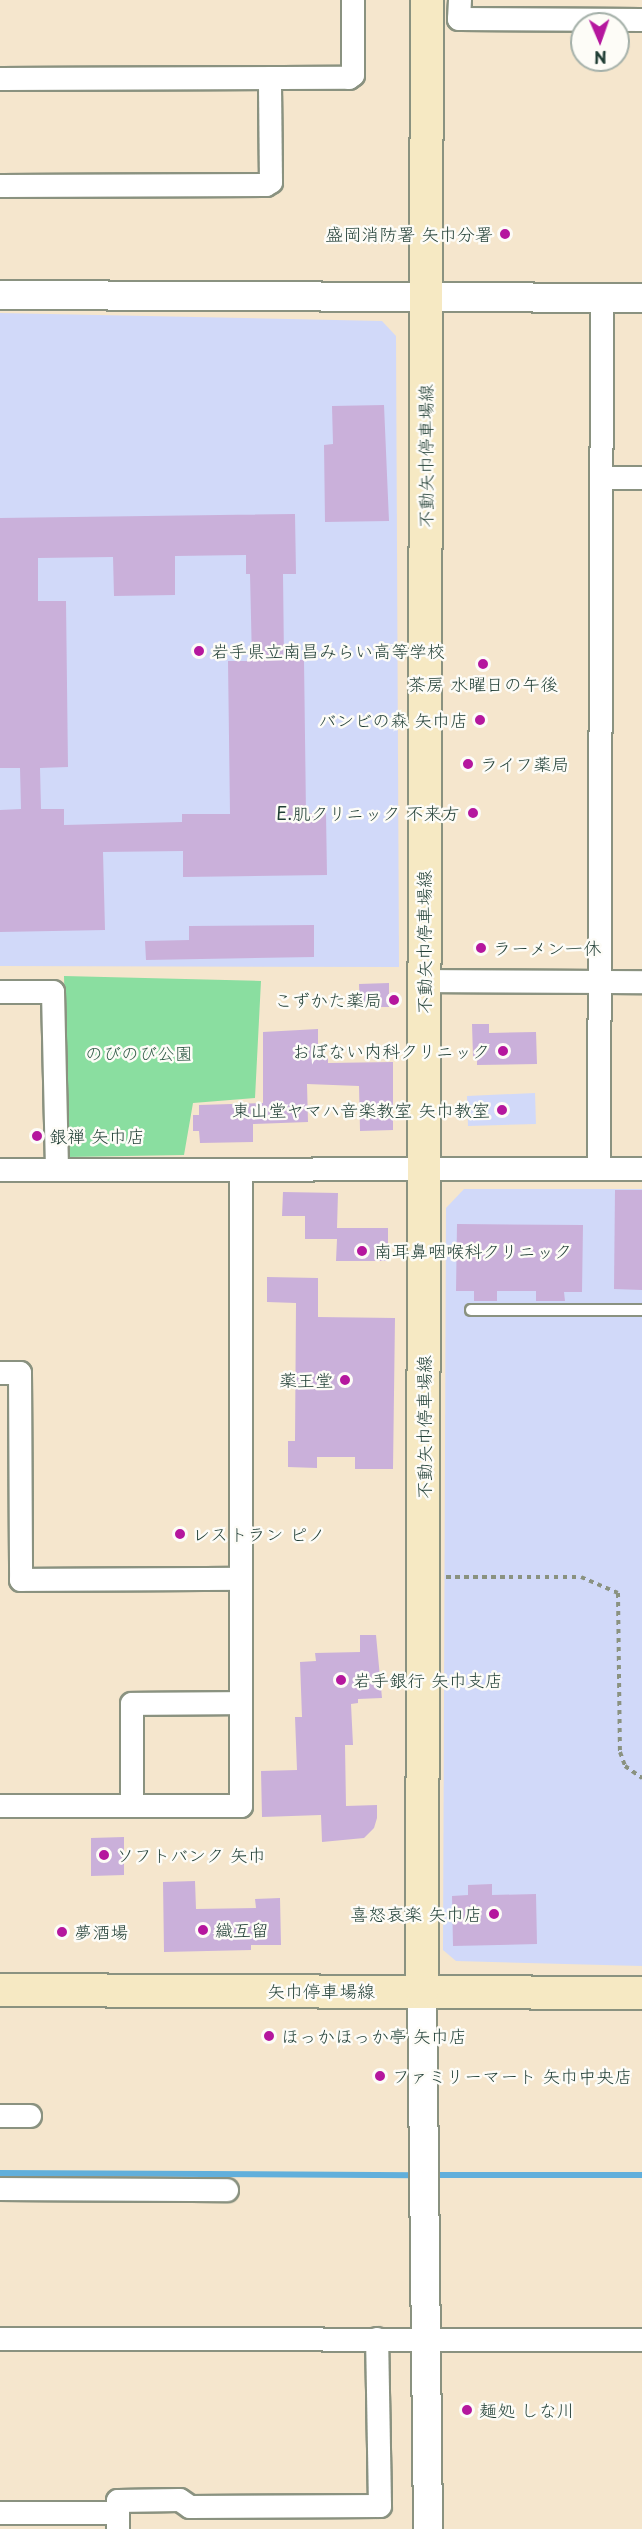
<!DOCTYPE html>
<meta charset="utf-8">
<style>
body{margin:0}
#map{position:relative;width:642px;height:2529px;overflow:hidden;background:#f5e6cd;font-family:"Playpen Sans","Klee One",sans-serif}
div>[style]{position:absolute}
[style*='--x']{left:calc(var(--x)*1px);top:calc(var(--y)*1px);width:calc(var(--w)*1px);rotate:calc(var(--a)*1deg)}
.built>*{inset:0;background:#d1d9f9}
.green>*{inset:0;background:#8adea0}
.stream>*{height:6px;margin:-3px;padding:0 3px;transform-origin:3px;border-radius:3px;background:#61afdb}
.building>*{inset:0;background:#cab0da}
.path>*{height:4px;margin-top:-2px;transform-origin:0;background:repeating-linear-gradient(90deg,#8a9280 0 4.5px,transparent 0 9px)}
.roads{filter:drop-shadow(2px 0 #8a9280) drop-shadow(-2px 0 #8a9280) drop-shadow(0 2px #8a9280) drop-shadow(0 -2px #8a9280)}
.service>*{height:10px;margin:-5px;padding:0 5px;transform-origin:5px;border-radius:5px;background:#fff}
.minor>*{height:22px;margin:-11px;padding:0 11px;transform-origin:11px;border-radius:11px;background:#fff}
.tertiary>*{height:28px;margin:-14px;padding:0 14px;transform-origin:14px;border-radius:14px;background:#fff}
.secondary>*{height:32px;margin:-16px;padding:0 16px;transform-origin:16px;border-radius:16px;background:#f6e9c3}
.dots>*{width:16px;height:16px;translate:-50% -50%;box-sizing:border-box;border:3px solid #fdfcf7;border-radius:50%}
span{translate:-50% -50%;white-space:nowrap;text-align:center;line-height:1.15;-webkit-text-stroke:5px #fdfcf7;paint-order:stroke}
.poi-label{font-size:18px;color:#1f3d34}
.right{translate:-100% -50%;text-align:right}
.left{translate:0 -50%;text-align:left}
.street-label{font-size:18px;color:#1f3d34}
.park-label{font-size:18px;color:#345d4a}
.north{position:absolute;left:570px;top:12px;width:60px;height:60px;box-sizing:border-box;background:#fdfcf7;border:2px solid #a4b0a9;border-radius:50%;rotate:178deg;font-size:16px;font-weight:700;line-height:24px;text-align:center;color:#1f3d34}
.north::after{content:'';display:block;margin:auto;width:21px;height:27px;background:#b5179e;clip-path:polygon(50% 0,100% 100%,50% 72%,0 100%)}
</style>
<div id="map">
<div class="built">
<div style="clip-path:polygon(0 313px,382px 321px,396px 336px,399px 967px,0 966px)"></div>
<div style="clip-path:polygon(535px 1093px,536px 1124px,468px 1126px,467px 1096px)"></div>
<div style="clip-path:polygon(464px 1189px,642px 1189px,642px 1966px,456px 1961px,443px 1950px,446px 1208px)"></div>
</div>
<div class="green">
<div style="clip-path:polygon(64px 976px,261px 981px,255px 1098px,193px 1103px,184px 1155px,68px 1157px)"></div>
</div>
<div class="stream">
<div style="--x:0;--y:2173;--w:416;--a:0.3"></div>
<div style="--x:433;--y:2175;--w:209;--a:0"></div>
</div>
<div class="building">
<div style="clip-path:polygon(384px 405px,389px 521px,325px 522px,324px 445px,333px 444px,332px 406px)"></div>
<div style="clip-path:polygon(evenodd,295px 514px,296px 574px,283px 574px,284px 660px,304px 660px,306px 813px,326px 813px,327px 875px,183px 877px,183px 851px,103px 852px,105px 930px,0 932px,0 810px,21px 809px,20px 768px,0 768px,0 518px,295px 514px,246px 555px,246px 574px,250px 574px,252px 661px,228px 661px,230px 814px,182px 814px,182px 822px,64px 825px,64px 809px,41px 809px,40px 768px,68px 767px,66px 601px,38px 601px,38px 558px,113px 557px,114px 596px,175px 595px,175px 556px,246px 555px)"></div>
<div style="clip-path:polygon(314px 925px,314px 957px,146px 960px,145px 941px,189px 940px,189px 926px)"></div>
<div style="clip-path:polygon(389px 983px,389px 1007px,360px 1007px,359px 984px)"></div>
<div style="clip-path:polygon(472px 1024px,489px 1024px,489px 1033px,536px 1032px,537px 1064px,477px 1065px,477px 1057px,473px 1057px)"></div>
<div style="clip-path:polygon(318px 1029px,318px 1058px,328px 1058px,328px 1063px,393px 1062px,393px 1130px,360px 1131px,359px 1086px,307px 1084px,308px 1122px,253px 1124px,253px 1142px,200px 1143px,199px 1131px,193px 1131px,193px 1115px,199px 1115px,199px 1105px,263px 1103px,263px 1032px)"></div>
<div style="clip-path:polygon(615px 1190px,642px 1190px,642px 1290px,614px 1289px)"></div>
<div style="clip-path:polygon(283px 1192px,338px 1193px,337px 1228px,388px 1228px,388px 1261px,336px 1261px,337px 1239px,305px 1239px,305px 1216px,282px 1216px)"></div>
<div style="clip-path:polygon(457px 1224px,583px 1225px,582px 1292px,564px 1292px,565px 1301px,536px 1301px,536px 1291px,497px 1291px,497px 1301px,474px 1301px,474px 1291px,456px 1291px)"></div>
<div style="clip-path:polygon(267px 1277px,318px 1278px,318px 1317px,395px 1318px,393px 1469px,355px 1469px,355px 1457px,317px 1457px,317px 1468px,288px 1467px,288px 1441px,295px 1441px,296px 1303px,267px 1302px)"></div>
<div style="clip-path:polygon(360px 1635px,376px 1635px,382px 1698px,358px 1699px,358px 1703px,351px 1704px,353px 1745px,345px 1745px,346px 1806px,377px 1805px,377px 1818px,374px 1828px,364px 1838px,322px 1842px,321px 1815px,262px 1817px,261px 1771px,297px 1770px,295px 1717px,302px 1717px,300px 1662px,316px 1661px,315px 1653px,360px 1652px)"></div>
<div style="clip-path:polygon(124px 1837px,124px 1875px,91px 1876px,91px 1838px)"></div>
<div style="clip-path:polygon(195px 1881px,196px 1909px,256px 1908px,255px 1899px,280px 1898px,281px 1945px,251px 1945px,251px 1950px,164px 1952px,163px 1882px)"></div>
<div style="clip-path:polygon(492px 1884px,492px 1895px,536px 1894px,537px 1944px,453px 1946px,452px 1896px,468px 1895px,468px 1885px)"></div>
</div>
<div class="path">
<div style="--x:446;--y:1577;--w:135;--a:0"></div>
<div style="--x:581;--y:1577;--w:40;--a:23.4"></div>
<div style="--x:618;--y:1593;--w:159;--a:89.3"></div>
<div style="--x:620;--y:1752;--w:15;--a:70"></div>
<div style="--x:625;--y:1766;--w:21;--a:35"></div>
</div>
<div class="roads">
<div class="service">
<div style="--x:471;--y:1310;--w:171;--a:0"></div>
</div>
<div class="minor">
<div style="--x:460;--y:0;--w:19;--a:93"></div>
<div style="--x:459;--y:19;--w:183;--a:0.3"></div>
<div style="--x:0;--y:79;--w:349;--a:-0.2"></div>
<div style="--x:349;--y:78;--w:5;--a:-37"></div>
<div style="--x:353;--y:75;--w:75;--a:-90"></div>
<div style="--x:0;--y:186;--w:266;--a:-0.2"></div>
<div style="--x:266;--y:185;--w:6;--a:-31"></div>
<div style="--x:271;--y:182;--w:104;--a:-90.6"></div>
<div style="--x:602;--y:478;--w:40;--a:0"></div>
<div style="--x:425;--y:981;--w:217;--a:0.3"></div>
<div style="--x:0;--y:992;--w:53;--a:0"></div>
<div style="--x:53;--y:992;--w:178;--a:88.7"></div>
<div style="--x:599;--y:1169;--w:871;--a:-89.8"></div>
<div style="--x:0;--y:1170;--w:642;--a:-0.09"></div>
<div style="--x:0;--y:1373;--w:20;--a:0"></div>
<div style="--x:20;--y:1373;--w:207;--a:89.7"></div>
<div style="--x:21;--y:1580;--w:220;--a:-0.3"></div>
<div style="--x:0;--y:1806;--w:241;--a:0"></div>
<div style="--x:241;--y:1806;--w:635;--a:-90"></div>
<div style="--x:132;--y:1806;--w:102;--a:-90"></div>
<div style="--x:132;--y:1704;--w:109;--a:-0.5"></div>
<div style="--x:0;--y:2116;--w:30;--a:0"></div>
<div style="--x:0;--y:2189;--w:227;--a:0.3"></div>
<div style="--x:0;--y:2339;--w:642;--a:0.09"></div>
<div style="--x:0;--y:2513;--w:117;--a:0"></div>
<div style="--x:118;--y:2529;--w:28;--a:-90"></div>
<div style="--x:118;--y:2501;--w:62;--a:-0.9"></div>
<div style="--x:180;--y:2500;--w:12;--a:35"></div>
<div style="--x:190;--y:2507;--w:190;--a:-0.3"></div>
<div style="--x:380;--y:2506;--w:167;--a:-91"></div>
</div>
<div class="tertiary">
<div style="--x:0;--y:295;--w:642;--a:0.27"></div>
<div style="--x:422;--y:1991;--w:538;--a:89.36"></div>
</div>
<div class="secondary">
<div style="--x:0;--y:1990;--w:642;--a:0.27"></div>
<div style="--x:422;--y:1991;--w:1991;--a:-89.86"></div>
</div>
</div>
<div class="dots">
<div style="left:505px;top:234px;background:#b5179e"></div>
<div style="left:199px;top:651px;background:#b5179e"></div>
<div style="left:483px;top:664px;background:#b5179e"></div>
<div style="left:480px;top:720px;background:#b5179e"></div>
<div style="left:468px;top:764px;background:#b5179e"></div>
<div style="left:473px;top:813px;background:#b5179e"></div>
<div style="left:481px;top:948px;background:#b5179e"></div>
<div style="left:394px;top:1000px;background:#b5179e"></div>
<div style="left:503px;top:1051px;background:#b5179e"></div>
<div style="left:502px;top:1110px;background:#b5179e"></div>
<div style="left:37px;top:1136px;background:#b5179e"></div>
<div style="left:362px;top:1251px;background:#b5179e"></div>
<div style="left:345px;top:1380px;background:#b5179e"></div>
<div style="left:180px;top:1534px;background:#b5179e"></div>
<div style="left:341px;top:1680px;background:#b5179e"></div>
<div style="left:104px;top:1855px;background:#b5179e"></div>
<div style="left:494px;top:1914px;background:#b5179e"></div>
<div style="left:203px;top:1930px;background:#b5179e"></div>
<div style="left:62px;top:1932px;background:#b5179e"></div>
<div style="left:269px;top:2036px;background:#b5179e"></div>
<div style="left:380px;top:2076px;background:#b5179e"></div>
<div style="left:467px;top:2410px;background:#b5179e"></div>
</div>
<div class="poi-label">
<span class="right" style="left:493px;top:234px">盛岡消防署 矢巾分署</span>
<span class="left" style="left:211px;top:651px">岩手県立南昌みらい高等学校</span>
<span style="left:483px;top:684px">茶房 水曜日の午後</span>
<span class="right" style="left:468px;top:720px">バンビの森 矢巾店</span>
<span class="left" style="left:480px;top:764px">ライフ薬局</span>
<span class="right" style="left:460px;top:813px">E.肌クリニック 不来方</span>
<span class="left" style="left:493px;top:948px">ラーメン一休</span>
<span class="right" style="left:382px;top:1000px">こずかた薬局</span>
<span class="right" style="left:490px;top:1051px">おぼない内科クリニック</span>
<span class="right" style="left:490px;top:1110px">東山堂ヤマハ音楽教室 矢巾教室</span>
<span class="left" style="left:49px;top:1136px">銀禅 矢巾店</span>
<span class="left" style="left:374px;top:1251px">南耳鼻咽喉科クリニック</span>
<span class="right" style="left:333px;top:1380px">薬王堂</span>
<span class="left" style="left:192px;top:1534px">レストラン ピノ</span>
<span class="left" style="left:353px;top:1680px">岩手銀行 矢巾支店</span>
<span class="left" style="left:116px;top:1855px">ソフトバンク 矢巾</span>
<span class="right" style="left:482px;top:1914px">喜怒哀楽 矢巾店</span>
<span class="left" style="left:215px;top:1930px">織互留</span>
<span class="left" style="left:74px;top:1932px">夢酒場</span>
<span class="left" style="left:281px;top:2036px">ほっかほっか亭 矢巾店</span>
<span class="left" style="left:392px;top:2076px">ファミリーマート 矢巾中央店</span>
<span class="left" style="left:479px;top:2410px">麺処 しな川</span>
</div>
<div class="street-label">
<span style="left:426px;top:456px;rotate:-90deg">不動矢巾停車場線</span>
<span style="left:424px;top:942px;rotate:-90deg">不動矢巾停車場線</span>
<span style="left:424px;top:1427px;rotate:-90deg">不動矢巾停車場線</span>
<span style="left:321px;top:1991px">矢巾停車場線</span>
</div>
<div class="park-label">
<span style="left:139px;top:1053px">のびのび公園</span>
</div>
<div class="north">N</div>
</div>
